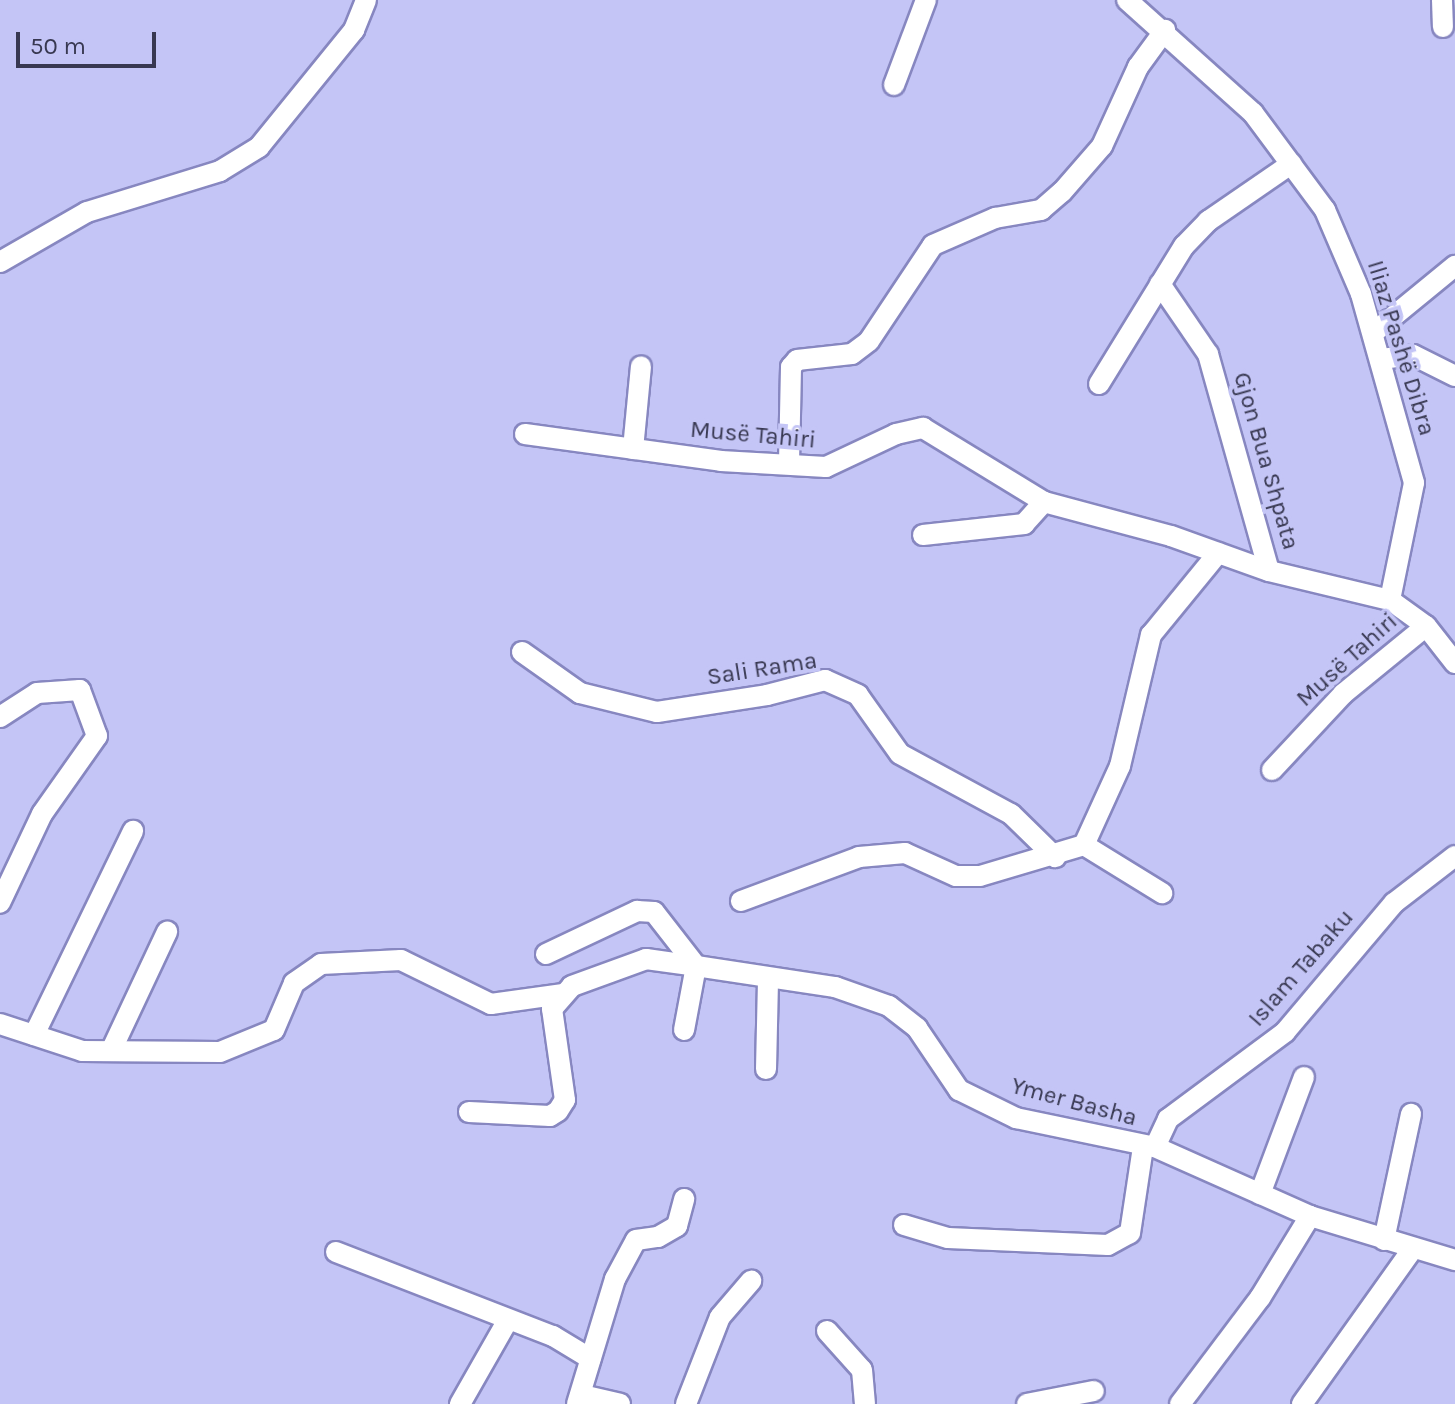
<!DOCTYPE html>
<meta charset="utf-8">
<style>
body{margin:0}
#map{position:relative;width:1455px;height:1404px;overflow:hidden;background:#c4c5f6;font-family:Karla,sans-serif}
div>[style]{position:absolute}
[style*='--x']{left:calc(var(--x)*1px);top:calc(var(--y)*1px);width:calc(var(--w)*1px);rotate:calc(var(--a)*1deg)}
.roads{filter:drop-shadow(2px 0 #8787c0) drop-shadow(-2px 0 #8787c0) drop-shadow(0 2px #8787c0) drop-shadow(0 -2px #8787c0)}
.minor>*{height:20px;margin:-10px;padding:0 10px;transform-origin:10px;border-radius:10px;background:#fff}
span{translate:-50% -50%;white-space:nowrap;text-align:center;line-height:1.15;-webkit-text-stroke:8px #c4c5f6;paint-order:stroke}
.street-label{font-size:24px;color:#383851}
.scale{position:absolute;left:16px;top:32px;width:140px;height:36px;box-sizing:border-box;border:4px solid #383851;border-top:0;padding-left:10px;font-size:24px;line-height:28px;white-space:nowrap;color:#383851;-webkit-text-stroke:6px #c4c5f6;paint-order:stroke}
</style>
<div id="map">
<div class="roads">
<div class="minor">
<div style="--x:1127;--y:0;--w:169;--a:41.9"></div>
<div style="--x:1253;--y:113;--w:121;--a:53.4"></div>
<div style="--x:1325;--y:210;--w:91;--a:66.8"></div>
<div style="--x:1361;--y:294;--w:196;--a:74.3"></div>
<div style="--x:1414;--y:483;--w:119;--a:101.6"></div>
<div style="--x:1442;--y:0;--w:27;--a:88"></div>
<div style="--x:894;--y:85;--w:91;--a:-69.4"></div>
<div style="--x:0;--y:262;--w:100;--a:-29.9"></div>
<div style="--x:87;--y:212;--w:139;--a:-17.1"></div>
<div style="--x:220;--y:171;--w:46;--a:-31.6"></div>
<div style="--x:259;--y:147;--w:151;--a:-50.9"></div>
<div style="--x:354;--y:30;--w:32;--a:-68"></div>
<div style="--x:1160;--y:284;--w:85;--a:55.6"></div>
<div style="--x:1208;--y:354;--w:225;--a:74.3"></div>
<div style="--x:1373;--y:333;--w:106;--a:-39.3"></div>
<div style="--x:1381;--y:359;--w:32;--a:-7"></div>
<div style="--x:1413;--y:355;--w:47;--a:26.6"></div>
<div style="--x:1099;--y:384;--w:162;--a:-58.4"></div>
<div style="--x:1184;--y:246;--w:35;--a:-46"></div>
<div style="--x:1208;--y:221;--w:101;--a:-34.5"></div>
<div style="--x:525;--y:434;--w:198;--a:7.8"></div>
<div style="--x:721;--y:461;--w:105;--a:3.3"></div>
<div style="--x:826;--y:467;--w:77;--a:-25.2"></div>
<div style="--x:896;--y:434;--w:28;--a:-13"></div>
<div style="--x:923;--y:428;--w:142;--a:31.4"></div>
<div style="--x:1044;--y:502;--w:131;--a:15"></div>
<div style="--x:1171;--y:536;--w:104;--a:19.7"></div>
<div style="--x:1269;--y:571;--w:124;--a:13.5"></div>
<div style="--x:1390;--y:600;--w:44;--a:35.8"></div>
<div style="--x:1426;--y:626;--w:47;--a:51.9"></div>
<div style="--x:633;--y:449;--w:83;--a:-84.5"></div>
<div style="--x:789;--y:463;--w:96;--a:-88.8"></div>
<div style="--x:791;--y:367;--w:9;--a:-49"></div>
<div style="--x:797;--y:360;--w:55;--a:-6.2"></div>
<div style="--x:852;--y:354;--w:21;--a:-37"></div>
<div style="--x:869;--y:341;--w:115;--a:-56.3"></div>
<div style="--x:933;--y:245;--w:68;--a:-23.5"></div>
<div style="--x:995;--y:218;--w:47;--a:-9.9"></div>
<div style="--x:1041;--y:210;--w:28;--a:-41"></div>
<div style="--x:1062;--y:192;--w:61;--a:-49"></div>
<div style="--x:1102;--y:146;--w:87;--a:-65.5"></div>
<div style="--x:1138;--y:67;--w:46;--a:-53.9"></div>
<div style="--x:923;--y:535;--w:102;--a:-6.2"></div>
<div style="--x:1024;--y:524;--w:30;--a:-48"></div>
<div style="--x:522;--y:652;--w:71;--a:35.3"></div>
<div style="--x:580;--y:693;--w:79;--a:13.9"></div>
<div style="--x:657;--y:712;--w:111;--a:-8.8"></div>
<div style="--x:767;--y:695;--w:60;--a:-14.5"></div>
<div style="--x:825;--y:680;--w:36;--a:24"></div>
<div style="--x:858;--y:695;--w:72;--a:54.6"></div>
<div style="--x:900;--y:754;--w:126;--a:28.4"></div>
<div style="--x:1011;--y:814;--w:62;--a:44.3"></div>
<div style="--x:0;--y:717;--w:44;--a:-33"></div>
<div style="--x:37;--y:693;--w:43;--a:-4"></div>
<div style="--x:80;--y:690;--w:49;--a:69.7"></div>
<div style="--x:97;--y:736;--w:95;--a:125.2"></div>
<div style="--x:42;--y:814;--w:98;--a:115.3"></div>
<div style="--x:1272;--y:770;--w:104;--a:-46.9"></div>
<div style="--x:1343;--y:694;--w:107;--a:-39.3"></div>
<div style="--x:1084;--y:845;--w:92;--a:31.6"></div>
<div style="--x:741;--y:901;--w:126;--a:-20.4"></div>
<div style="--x:859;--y:857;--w:46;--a:-5"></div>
<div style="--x:905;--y:853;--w:56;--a:24.3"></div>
<div style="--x:956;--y:876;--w:24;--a:0"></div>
<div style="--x:980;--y:876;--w:109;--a:-16.6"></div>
<div style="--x:1084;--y:845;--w:87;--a:-65.5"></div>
<div style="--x:1120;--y:766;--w:135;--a:-76.7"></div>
<div style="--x:1151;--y:635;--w:106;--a:-50.7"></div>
<div style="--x:546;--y:954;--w:101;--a:-25.3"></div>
<div style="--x:637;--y:911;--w:17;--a:3"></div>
<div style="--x:654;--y:912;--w:68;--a:52.1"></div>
<div style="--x:696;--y:966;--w:141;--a:8.6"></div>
<div style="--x:835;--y:987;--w:57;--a:19.4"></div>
<div style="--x:889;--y:1006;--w:36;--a:38"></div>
<div style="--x:917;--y:1028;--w:75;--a:55.9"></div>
<div style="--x:959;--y:1090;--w:64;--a:26.2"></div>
<div style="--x:1016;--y:1118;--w:142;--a:11.8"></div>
<div style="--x:1155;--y:1147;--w:170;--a:24"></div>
<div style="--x:1310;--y:1216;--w:152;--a:16.9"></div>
<div style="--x:0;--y:1024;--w:86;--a:18.2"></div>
<div style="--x:82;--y:1051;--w:138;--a:0.4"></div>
<div style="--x:220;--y:1052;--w:58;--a:-22.2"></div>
<div style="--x:274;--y:1030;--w:51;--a:-66.9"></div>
<div style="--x:294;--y:983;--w:33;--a:-35"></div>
<div style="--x:321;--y:964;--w:80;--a:-2.9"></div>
<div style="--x:401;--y:960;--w:100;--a:26.1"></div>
<div style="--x:491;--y:1004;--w:73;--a:-7.9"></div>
<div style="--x:34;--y:1035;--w:227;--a:-64.1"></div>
<div style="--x:111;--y:1051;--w:132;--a:-64.8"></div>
<div style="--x:766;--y:1069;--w:88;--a:-88.7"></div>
<div style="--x:469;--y:1112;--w:81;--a:2.8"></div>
<div style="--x:550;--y:1116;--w:9;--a:-32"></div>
<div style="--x:558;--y:1111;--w:13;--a:-58"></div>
<div style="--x:565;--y:1100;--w:92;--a:-98.1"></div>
<div style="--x:552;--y:1009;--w:30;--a:-49"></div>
<div style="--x:572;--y:986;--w:79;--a:-20"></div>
<div style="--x:646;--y:959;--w:50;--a:8"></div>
<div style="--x:696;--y:966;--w:65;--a:100.6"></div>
<div style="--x:1155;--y:1147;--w:31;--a:-65"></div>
<div style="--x:1168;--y:1119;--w:146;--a:-36.6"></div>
<div style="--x:1285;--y:1032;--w:169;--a:-49.8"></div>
<div style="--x:1394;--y:903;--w:77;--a:-37.6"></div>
<div style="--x:1260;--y:1194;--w:125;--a:-69.4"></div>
<div style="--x:904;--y:1225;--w:46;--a:16.5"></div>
<div style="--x:948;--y:1238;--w:160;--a:2.5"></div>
<div style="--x:1108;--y:1245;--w:25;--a:-29"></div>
<div style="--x:1130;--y:1233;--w:87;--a:-81.4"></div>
<div style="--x:1384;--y:1240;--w:129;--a:-77.9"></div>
<div style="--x:336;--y:1252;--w:233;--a:21.2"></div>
<div style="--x:553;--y:1336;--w:44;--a:31.2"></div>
<div style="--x:827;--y:1331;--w:52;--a:48.1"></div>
<div style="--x:862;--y:1370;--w:34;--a:85"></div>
<div style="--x:582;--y:1395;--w:39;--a:13"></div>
<div style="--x:460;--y:1404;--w:97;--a:-60.3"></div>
<div style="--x:577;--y:1404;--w:131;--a:-73.1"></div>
<div style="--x:615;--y:1279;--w:44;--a:-61.7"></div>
<div style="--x:636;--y:1240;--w:22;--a:-8"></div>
<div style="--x:658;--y:1237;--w:22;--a:-30"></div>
<div style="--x:677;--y:1226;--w:28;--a:-75"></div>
<div style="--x:686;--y:1404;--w:93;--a:-68.7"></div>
<div style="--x:720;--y:1317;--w:48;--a:-49.3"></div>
<div style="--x:1027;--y:1404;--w:68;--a:-11"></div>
<div style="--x:1180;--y:1404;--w:133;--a:-53"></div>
<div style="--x:1260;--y:1298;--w:96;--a:-58.6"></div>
<div style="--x:1302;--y:1404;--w:189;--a:-54.5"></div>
</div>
</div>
<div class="street-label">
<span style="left:1401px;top:348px;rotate:73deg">Iliaz Pashë Dibra</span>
<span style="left:753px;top:435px;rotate:5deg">Musë Tahiri</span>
<span style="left:1266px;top:461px;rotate:74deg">Gjon Bua Shpata</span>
<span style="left:1347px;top:660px;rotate:-42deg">Musë Tahiri</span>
<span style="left:762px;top:669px;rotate:-9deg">Sali Rama</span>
<span style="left:1301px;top:968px;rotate:-49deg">Islam Tabaku</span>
<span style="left:1074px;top:1102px;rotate:15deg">Ymer Basha</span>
</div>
<div class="scale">50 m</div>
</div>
